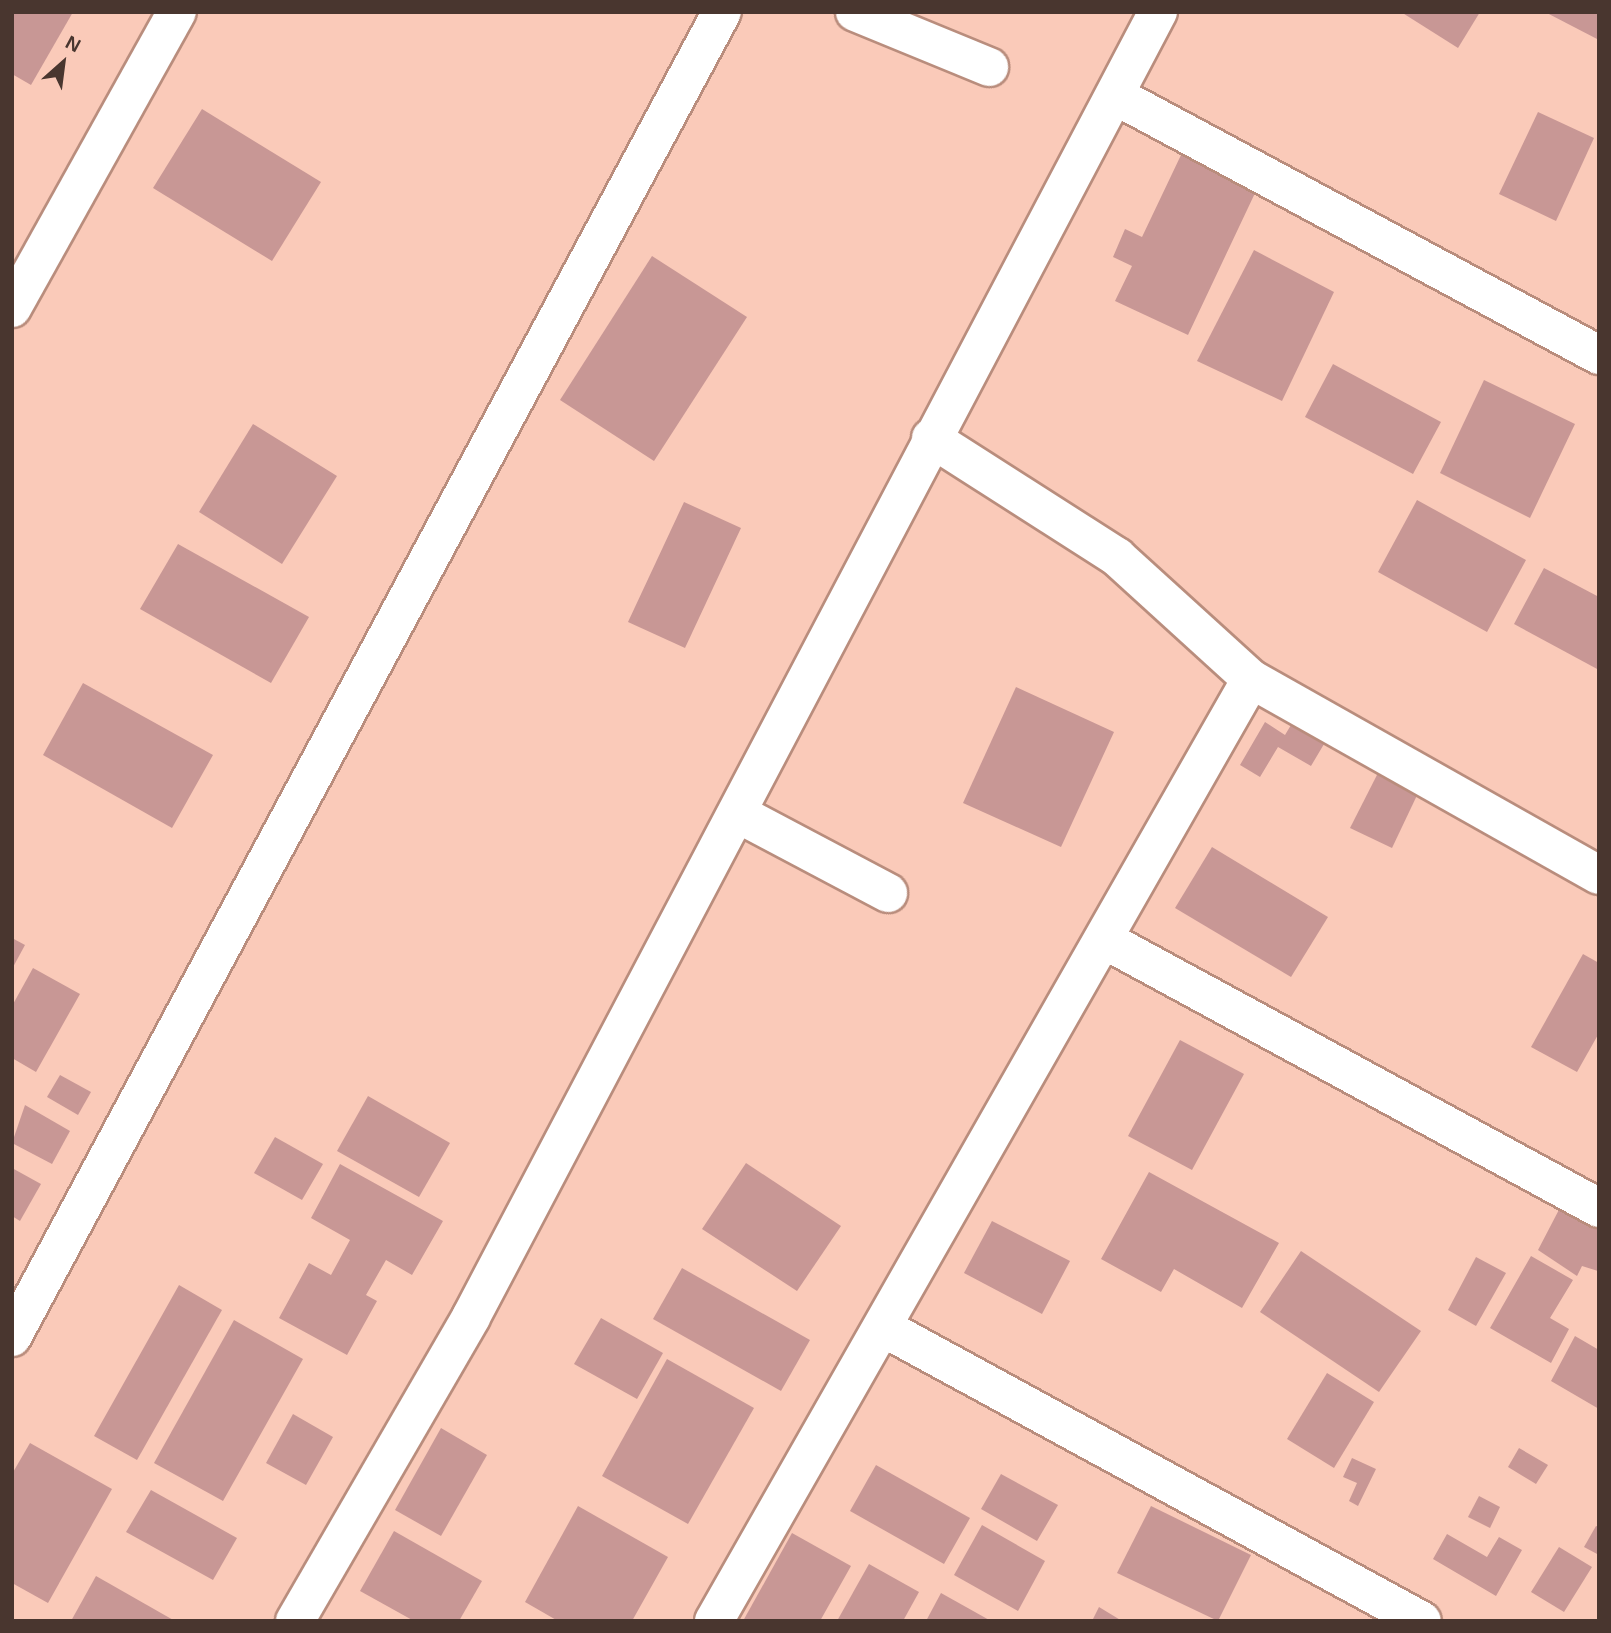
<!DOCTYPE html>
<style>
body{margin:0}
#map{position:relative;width:1611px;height:1633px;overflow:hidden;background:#facab9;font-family:Helvetica,sans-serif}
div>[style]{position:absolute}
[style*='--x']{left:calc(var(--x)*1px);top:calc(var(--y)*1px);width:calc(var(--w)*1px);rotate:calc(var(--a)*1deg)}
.building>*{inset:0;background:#c89795}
.roads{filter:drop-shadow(2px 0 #b98d7d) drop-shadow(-2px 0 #b98d7d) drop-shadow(0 2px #b98d7d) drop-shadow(0 -2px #b98d7d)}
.minor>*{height:38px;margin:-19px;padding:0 19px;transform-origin:19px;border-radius:19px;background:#fff}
span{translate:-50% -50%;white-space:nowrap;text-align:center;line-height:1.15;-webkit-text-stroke:6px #facab9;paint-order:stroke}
.frame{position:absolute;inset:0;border:14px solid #49362f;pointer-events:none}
.north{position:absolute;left:28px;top:28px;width:70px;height:70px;-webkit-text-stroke:5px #facab9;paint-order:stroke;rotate:28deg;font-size:19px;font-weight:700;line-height:28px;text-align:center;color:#49362f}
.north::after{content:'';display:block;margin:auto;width:24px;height:32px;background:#49362f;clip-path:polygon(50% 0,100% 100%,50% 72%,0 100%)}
</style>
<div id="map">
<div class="building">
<div style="clip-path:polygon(12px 12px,73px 12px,31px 85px,12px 74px)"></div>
<div style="clip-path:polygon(1401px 12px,1480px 12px,1458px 48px)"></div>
<div style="clip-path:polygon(1545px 12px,1599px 12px,1599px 40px)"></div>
<div style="clip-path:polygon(202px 109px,321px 182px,272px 261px,153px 188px)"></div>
<div style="clip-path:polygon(1538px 112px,1594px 138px,1556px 221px,1499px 194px)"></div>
<div style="clip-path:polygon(1181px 155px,1256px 191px,1188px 335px,1115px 301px,1132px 266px,1113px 257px,1125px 229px,1142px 237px)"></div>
<div style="clip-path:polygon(1254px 250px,1334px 292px,1282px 401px,1197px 361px)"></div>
<div style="clip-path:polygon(652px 256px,747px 317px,654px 461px,560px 400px)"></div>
<div style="clip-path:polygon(1333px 364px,1441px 422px,1413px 474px,1305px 417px)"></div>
<div style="clip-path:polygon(1484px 380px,1575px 424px,1530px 518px,1440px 473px)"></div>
<div style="clip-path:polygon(253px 424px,337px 476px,282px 564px,199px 512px)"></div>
<div style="clip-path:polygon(1417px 500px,1526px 560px,1487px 632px,1378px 572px)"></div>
<div style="clip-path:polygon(684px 502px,741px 528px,685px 648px,628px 622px)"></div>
<div style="clip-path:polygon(178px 544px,309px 617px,271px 683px,140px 609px)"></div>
<div style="clip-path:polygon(1544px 568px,1599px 597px,1599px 670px,1514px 624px)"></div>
<div style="clip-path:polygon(83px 683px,213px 755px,172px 828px,43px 755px)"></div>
<div style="clip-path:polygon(1016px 687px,1114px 732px,1061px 847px,963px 803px)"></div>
<div style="clip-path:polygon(1294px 720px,1327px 739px,1311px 766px,1278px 747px,1260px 777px,1240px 765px,1265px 722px,1285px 735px)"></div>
<div style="clip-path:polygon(1380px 769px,1420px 789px,1392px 848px,1350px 828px)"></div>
<div style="clip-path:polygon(1212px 847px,1328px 917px,1291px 977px,1175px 908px)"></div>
<div style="clip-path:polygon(12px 938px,25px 945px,12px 969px)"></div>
<div style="clip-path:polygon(1583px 954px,1599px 963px,1599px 1033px,1577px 1072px,1531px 1047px)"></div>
<div style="clip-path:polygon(33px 968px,80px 994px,36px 1072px,12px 1058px,12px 1006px)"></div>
<div style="clip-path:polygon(1180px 1040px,1244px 1074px,1192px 1170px,1128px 1136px)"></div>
<div style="clip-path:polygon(60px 1075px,91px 1092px,78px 1115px,47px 1097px)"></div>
<div style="clip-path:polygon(368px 1096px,450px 1143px,419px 1197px,337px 1151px)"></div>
<div style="clip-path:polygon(25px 1105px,70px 1131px,52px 1164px,12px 1143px)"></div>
<div style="clip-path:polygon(275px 1137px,323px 1164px,302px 1200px,254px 1173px)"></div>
<div style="clip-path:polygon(746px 1163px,841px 1226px,797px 1291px,702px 1229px)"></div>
<div style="clip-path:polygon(340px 1164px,443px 1221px,412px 1275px,386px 1260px,366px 1295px,377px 1301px,347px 1355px,279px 1318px,309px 1263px,331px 1275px,350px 1240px,311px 1218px)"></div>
<div style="clip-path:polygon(12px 1168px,41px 1184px,20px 1221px,12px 1216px)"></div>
<div style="clip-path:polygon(1149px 1172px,1279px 1243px,1242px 1308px,1174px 1269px,1161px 1292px,1101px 1259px)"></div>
<div style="clip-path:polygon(1563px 1202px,1599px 1219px,1598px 1271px,1582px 1266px,1577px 1276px,1538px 1250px)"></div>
<div style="clip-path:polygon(992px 1221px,1070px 1261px,1042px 1314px,964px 1273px)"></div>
<div style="clip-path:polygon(1301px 1251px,1421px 1331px,1379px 1392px,1260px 1312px)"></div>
<div style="clip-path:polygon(1531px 1256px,1573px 1280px,1550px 1318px,1569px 1329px,1551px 1363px,1490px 1328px)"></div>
<div style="clip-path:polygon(1476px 1257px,1506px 1273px,1476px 1326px,1448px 1310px)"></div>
<div style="clip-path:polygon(682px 1268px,810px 1340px,781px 1391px,653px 1319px)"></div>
<div style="clip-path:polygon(179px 1285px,222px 1310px,137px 1460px,94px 1436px)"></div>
<div style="clip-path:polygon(601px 1318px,663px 1353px,637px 1399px,574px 1364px)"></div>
<div style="clip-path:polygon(234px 1320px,303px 1359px,223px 1501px,154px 1463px)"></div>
<div style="clip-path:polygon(1575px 1336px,1599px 1350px,1599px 1409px,1551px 1381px)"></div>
<div style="clip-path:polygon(667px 1359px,754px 1408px,688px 1524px,602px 1476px)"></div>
<div style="clip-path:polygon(1327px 1373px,1374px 1402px,1334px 1468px,1287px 1439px)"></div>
<div style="clip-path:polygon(293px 1414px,333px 1437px,306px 1485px,266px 1463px)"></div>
<div style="clip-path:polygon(441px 1428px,487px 1455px,441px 1536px,395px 1510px)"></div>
<div style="clip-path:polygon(30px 1443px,112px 1489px,48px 1603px,12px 1583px,12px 1474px)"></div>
<div style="clip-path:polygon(1519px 1448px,1548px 1465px,1536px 1484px,1508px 1467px)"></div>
<div style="clip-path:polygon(1352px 1458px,1376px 1469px,1358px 1506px,1349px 1501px,1357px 1483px,1343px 1477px)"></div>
<div style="clip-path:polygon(876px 1465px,970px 1518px,944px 1564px,850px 1511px)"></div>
<div style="clip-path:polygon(1001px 1474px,1058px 1505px,1037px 1541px,981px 1509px)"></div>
<div style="clip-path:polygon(151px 1490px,237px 1538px,213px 1580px,126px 1532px)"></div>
<div style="clip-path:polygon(1479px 1496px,1500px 1507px,1490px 1528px,1468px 1517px)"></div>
<div style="clip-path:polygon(578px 1506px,668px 1557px,632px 1621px,558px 1621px,525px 1602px)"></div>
<div style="clip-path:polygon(1151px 1506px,1251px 1555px,1218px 1621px,1117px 1573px)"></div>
<div style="clip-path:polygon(982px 1525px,1045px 1561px,1018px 1611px,954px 1575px)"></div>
<div style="clip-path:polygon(1596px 1526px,1599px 1527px,1599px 1555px,1584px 1547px)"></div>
<div style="clip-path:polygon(394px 1531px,482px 1581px,459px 1621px,414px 1621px,360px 1591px)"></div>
<div style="clip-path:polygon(792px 1533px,851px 1566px,820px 1621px,743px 1621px)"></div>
<div style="clip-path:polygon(1447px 1534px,1487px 1557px,1499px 1537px,1522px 1550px,1496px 1596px,1433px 1559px)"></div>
<div style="clip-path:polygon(1559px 1547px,1592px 1567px,1564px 1612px,1531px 1592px)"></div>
<div style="clip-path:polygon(869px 1564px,919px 1592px,903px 1621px,837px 1621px)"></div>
<div style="clip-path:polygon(96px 1576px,175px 1621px,71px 1621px)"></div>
<div style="clip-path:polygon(941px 1593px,991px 1621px,926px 1621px)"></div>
<div style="clip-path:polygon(1099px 1607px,1122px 1621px,1092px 1621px)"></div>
</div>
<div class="roads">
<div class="minor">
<div style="--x:855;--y:12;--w:145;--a:22.3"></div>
<div style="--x:1118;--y:97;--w:546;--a:28.21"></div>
<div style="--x:12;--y:308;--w:339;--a:-60.9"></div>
<div style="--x:931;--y:438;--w:221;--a:32.6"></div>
<div style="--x:1117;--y:557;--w:181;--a:42.3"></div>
<div style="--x:1251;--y:679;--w:399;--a:29.4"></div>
<div style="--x:737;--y:813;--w:171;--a:27.9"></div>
<div style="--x:1105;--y:940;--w:562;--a:28.48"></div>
<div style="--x:886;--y:1329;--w:610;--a:28.58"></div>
<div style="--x:12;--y:1337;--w:1503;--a:-61.82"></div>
<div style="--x:295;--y:1621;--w:351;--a:-59.9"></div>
<div style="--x:471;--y:1317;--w:1475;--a:-62.24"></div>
<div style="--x:714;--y:1621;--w:1084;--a:-60.31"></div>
</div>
</div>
<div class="frame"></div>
<div class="north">N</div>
</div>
